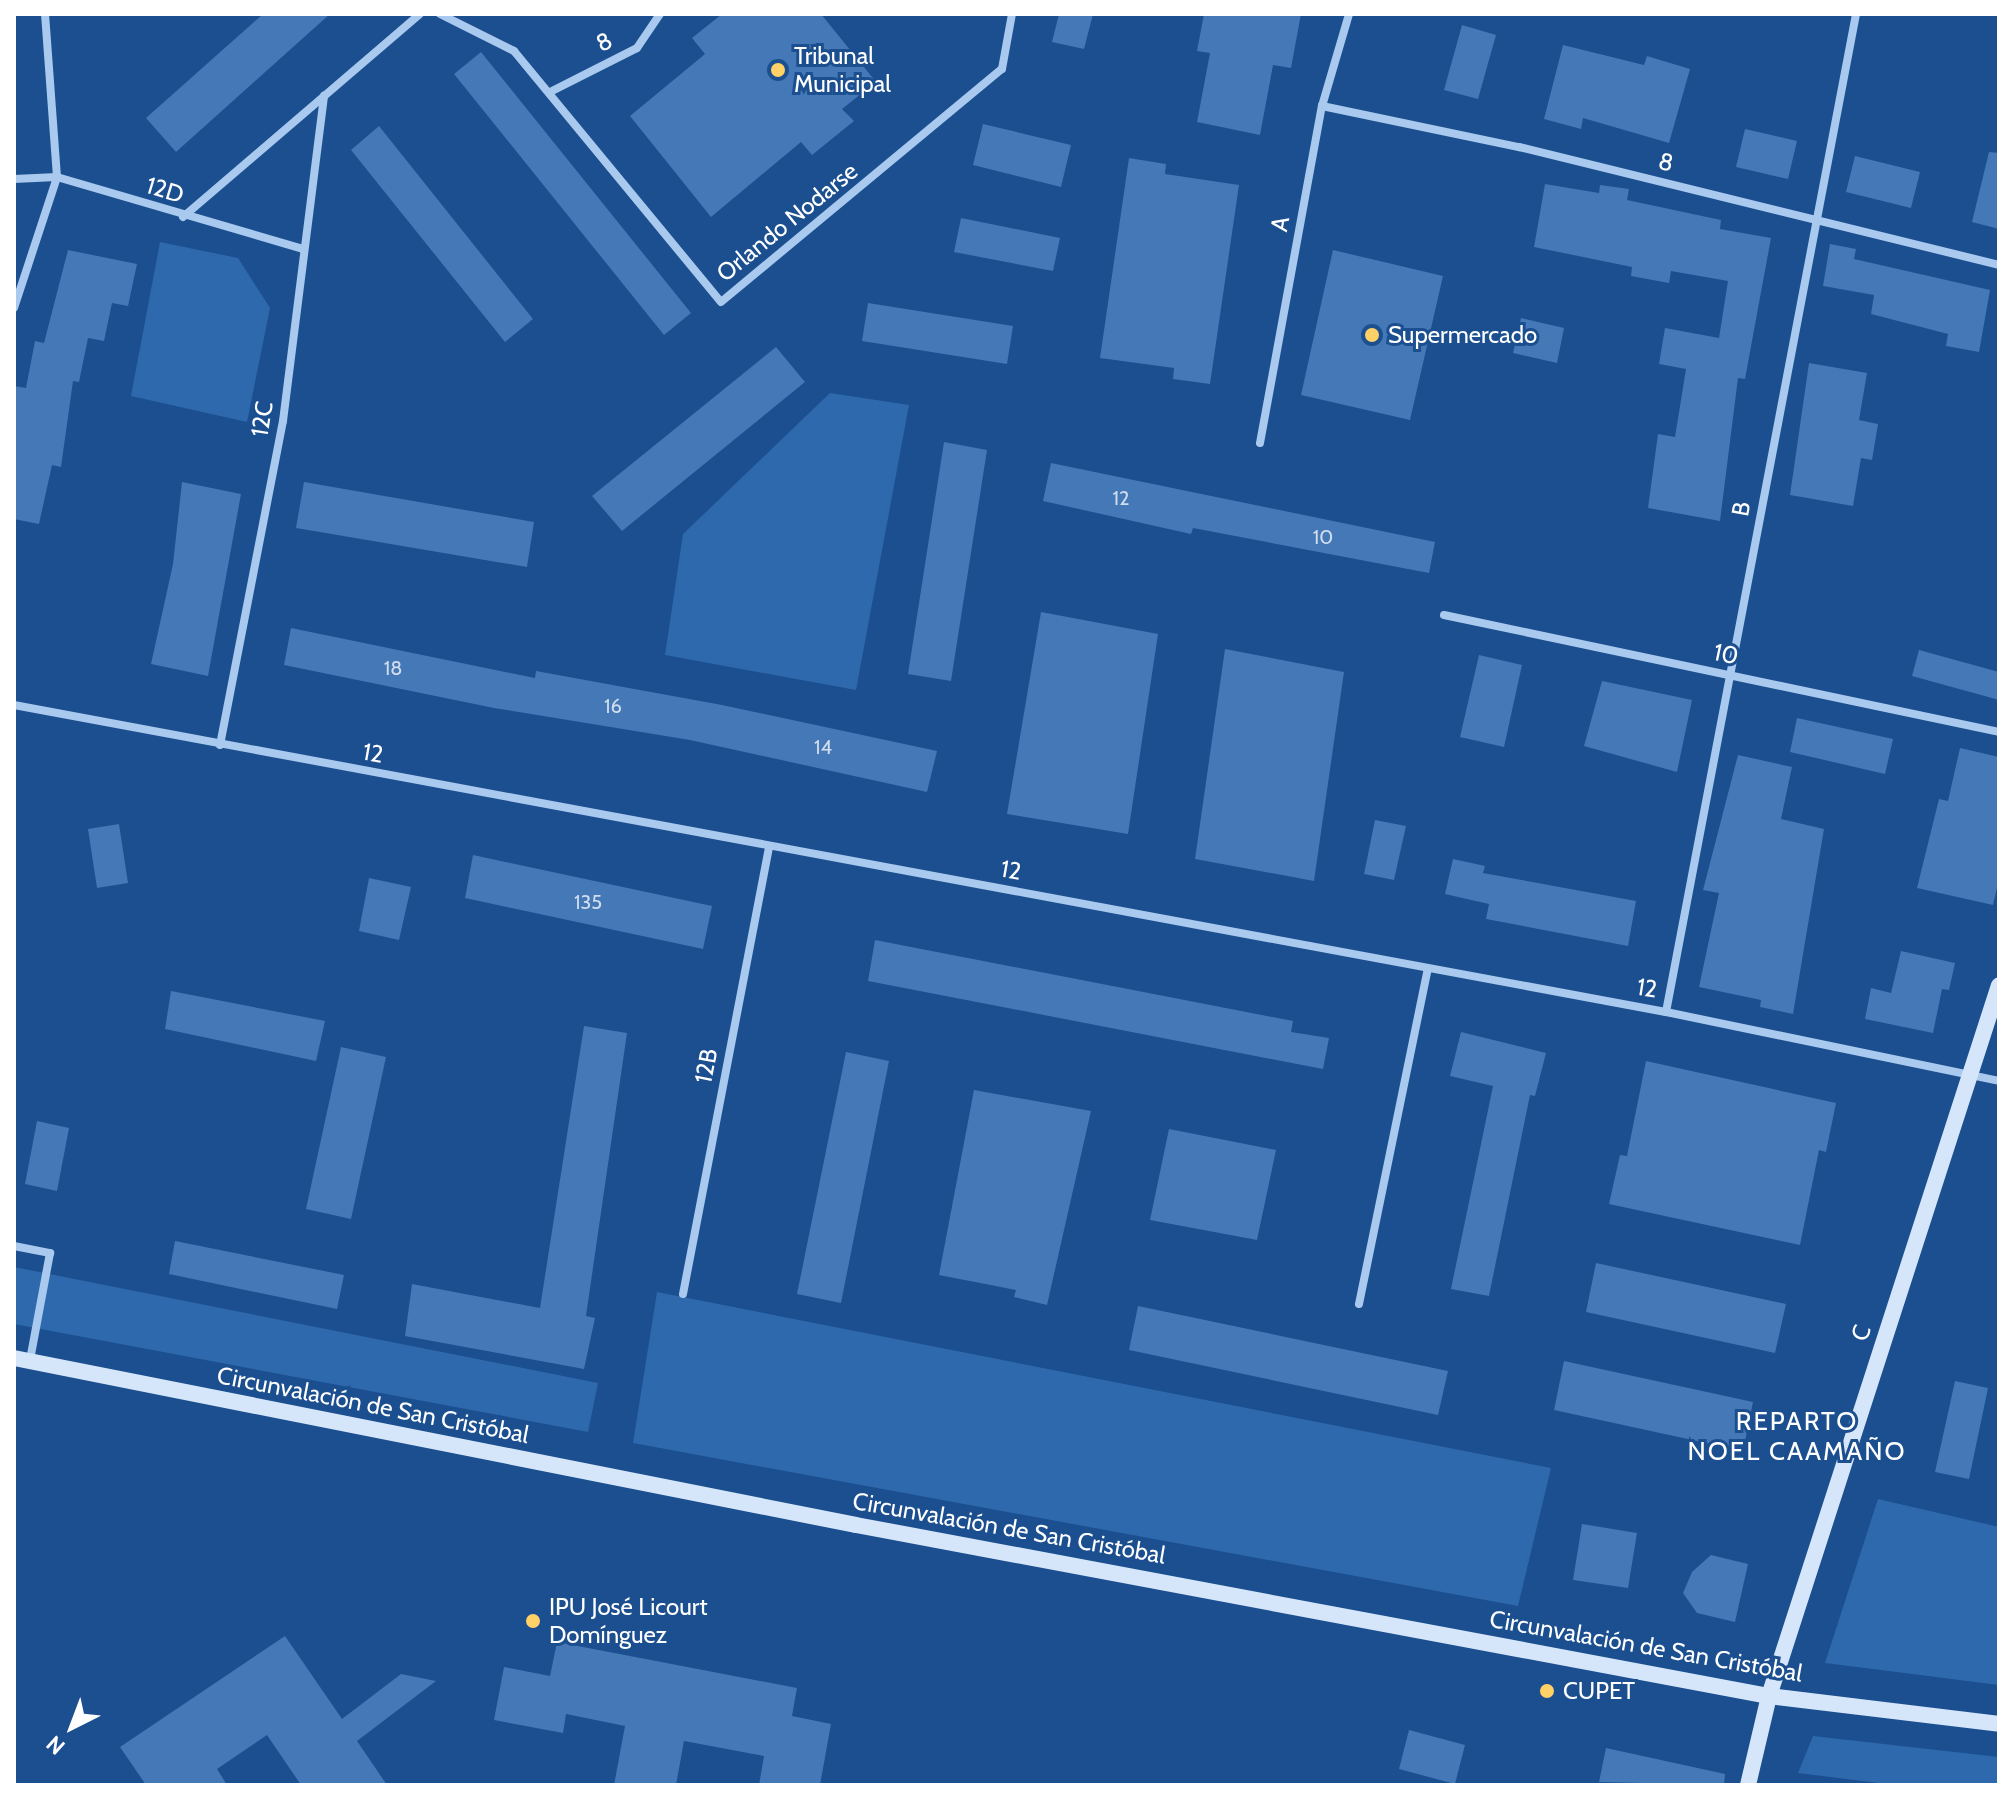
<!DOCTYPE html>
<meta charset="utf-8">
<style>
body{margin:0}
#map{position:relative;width:2013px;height:1799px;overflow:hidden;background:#1b4f8f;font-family:Cabin,sans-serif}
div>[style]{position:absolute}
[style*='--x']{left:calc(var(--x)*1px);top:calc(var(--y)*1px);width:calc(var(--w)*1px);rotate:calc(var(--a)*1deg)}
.green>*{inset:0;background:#2e69ad}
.building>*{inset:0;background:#4478b7}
.street>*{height:8px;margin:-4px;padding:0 4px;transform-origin:4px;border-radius:4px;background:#a9c9ee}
.secondary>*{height:16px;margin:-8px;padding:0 8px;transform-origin:8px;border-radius:8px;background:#d6e6fa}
.dots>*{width:22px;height:22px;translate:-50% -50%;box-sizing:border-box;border:4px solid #1b4f8f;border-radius:50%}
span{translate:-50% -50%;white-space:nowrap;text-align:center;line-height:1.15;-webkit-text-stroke:6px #1b4f8f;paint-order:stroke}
.number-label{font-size:20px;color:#d0dded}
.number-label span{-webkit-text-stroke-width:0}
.street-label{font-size:24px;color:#fff}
.poi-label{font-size:24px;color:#fff}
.left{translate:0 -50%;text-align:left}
.neighbourhood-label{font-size:26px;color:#fff;letter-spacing:2px}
.frame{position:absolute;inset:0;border:16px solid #fff;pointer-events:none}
.north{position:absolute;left:32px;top:1687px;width:80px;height:80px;-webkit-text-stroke:6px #1b4f8f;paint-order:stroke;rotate:222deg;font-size:22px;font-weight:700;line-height:32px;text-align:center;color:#fff}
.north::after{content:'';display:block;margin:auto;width:28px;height:36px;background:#fff;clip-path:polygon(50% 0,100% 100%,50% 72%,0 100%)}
</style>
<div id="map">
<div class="green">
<div style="clip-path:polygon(160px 242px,238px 258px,270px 308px,247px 422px,131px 396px)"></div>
<div style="clip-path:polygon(830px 393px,909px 405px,856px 690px,665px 655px,683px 534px)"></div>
<div style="clip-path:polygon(14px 1267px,598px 1383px,588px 1432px,14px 1324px)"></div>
<div style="clip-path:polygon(657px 1292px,1551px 1468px,1518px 1606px,633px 1443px)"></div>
<div style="clip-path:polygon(1878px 1499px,1999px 1527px,1999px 1685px,1825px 1663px)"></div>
<div style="clip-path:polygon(1813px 1736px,1999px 1757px,1999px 1785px,1895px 1785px,1798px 1773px)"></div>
</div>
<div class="building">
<div style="clip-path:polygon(263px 14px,330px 14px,176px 152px,146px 118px)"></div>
<div style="clip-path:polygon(722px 14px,821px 14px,876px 82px,842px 109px,854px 121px,812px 155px,801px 142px,711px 217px,630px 116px,705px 54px,692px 38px)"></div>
<div style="clip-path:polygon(1059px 14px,1093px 14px,1084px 49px,1052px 42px)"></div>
<div style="clip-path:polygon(1204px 14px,1301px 14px,1291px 68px,1273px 65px,1260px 135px,1197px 122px,1210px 53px,1197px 51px)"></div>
<div style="clip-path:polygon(1462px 25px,1496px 35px,1478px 99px,1444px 90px)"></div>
<div style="clip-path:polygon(1563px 45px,1644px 65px,1647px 56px,1690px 69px,1669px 143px,1583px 118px,1581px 129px,1544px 119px)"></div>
<div style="clip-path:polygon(481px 52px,691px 313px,664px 335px,454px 74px)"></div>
<div style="clip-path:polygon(983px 124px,1071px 145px,1061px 187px,973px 165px)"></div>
<div style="clip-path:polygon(379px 126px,533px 319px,505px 342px,351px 150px)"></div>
<div style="clip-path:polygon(1745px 129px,1797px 141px,1788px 179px,1736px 167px)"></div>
<div style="clip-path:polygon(1989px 152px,1999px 153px,1999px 229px,1972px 222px)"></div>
<div style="clip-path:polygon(1855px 156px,1920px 172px,1911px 208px,1846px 192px)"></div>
<div style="clip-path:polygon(1129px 158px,1166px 164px,1165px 174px,1239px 185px,1210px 384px,1173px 379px,1174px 368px,1100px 358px)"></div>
<div style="clip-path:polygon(1545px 184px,1599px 193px,1600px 185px,1629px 189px,1627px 200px,1721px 220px,1720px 229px,1771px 238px,1745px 379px,1738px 378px,1720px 521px,1648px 508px,1658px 434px,1675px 437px,1686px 369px,1659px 364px,1665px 328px,1719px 338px,1728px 281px,1671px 271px,1669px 283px,1631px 276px,1632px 267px,1534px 247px)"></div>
<div style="clip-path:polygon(961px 218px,1060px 238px,1053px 271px,954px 252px)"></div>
<div style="clip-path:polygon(1830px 244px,1856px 249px,1854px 259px,1990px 290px,1979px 352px,1946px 346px,1948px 334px,1871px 314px,1874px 295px,1823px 286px)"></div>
<div style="clip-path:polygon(68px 250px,137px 264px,128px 306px,112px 303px,104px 341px,88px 338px,79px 382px,73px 381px,61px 467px,52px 465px,39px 524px,14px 519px,14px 386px,26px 388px,35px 341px,44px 343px)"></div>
<div style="clip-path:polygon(1333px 250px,1443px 276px,1410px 420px,1301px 395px)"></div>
<div style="clip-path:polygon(868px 303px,1013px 326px,1007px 364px,862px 341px)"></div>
<div style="clip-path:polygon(1521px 318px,1564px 328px,1557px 363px,1513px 353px)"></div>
<div style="clip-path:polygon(776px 347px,805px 382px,622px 531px,592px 496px)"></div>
<div style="clip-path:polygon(1809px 363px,1867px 373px,1859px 420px,1878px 424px,1872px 460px,1861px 458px,1853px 506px,1790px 495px)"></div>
<div style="clip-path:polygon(944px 442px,987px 450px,951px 681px,908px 674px)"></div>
<div style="clip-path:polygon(1051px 463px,1435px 542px,1429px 573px,1193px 528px,1191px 534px,1043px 501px)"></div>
<div style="clip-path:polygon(182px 482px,241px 494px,208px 676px,151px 664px,173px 564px)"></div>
<div style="clip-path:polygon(304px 482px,534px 522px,527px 567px,296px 528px)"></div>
<div style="clip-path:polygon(1041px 612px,1158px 634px,1128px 834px,1007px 814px)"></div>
<div style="clip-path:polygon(291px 628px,535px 678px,536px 671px,722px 705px,937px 751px,927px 792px,690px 740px,494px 708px,284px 665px)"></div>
<div style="clip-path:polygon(1225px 649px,1344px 672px,1314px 881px,1195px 859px)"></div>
<div style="clip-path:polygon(1919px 650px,1999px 672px,1999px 700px,1912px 676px)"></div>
<div style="clip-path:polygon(1479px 655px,1522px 665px,1504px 747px,1460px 737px)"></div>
<div style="clip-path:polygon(1602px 681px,1692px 700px,1677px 772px,1584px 746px)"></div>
<div style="clip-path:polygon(1797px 718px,1893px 739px,1885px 774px,1790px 752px)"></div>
<div style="clip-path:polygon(1960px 748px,1999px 757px,1999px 879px,1993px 905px,1917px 888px,1939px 799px,1948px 801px)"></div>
<div style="clip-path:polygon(1738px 755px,1792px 767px,1781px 819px,1824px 829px,1793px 1014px,1760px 1007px,1761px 1000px,1699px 987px,1719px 893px,1703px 890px)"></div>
<div style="clip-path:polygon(1375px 820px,1406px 826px,1394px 880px,1364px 874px)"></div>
<div style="clip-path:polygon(119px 824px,128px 883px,97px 888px,88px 829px)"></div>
<div style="clip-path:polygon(473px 855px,712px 906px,703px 949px,465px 898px)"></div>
<div style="clip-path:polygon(1453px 859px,1485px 866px,1483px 873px,1636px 901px,1628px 946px,1486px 919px,1489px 904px,1445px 894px)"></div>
<div style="clip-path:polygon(369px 878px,411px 887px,399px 940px,359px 931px)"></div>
<div style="clip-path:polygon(875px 940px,1293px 1021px,1291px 1032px,1329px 1038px,1323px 1069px,868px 981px)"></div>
<div style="clip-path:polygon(1901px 951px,1955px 963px,1949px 990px,1942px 989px,1933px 1033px,1865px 1019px,1871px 988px,1891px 993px)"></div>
<div style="clip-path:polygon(171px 991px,325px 1021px,316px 1061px,165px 1029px)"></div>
<div style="clip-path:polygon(584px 1026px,627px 1033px,586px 1316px,595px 1318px,584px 1369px,405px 1336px,412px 1284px,540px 1308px)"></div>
<div style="clip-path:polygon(1461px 1032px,1546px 1053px,1535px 1096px,1530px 1095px,1489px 1296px,1451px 1289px,1493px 1086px,1450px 1076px)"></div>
<div style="clip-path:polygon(341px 1047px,386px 1057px,351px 1219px,306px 1209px)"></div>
<div style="clip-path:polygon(846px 1052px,889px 1061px,841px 1303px,797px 1294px)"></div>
<div style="clip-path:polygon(1646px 1061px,1836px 1103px,1826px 1152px,1819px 1150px,1800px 1245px,1609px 1204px,1620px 1155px,1627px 1156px)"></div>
<div style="clip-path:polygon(974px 1090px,1091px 1111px,1047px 1305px,1014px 1297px,1016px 1290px,939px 1275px)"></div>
<div style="clip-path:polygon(37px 1121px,69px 1128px,57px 1191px,25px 1184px)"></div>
<div style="clip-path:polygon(1169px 1129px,1276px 1150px,1257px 1240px,1150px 1220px)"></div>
<div style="clip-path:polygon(175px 1241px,344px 1275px,337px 1309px,169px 1274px)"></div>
<div style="clip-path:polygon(1596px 1263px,1786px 1304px,1775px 1353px,1586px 1312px)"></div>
<div style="clip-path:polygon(1138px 1306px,1448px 1371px,1438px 1415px,1129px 1350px)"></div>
<div style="clip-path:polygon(1564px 1361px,1753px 1402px,1743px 1451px,1554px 1410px)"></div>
<div style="clip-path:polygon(1955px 1381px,1988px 1388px,1969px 1479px,1935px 1472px)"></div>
<div style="clip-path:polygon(1582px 1524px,1637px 1533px,1628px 1588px,1573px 1580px)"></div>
<div style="clip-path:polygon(1711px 1555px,1748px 1564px,1735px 1622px,1697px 1613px,1683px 1593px,1692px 1572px)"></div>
<div style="clip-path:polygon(285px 1636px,342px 1719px,401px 1674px,436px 1681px,357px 1741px,387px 1785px,301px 1785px,267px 1735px,217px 1769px,227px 1785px,146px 1785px,120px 1747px)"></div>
<div style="clip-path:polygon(557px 1642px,797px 1688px,792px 1716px,831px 1724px,820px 1785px,759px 1785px,764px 1756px,684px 1741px,676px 1785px,614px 1785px,625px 1726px,566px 1714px,563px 1733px,494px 1720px,504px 1667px,550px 1676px)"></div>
<div style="clip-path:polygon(1409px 1730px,1465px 1745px,1455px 1784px,1399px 1769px)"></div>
<div style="clip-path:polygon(1606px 1748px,1725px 1774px,1724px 1785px,1599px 1782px)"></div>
</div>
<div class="street">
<div style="--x:440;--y:14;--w:83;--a:26.6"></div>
<div style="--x:514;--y:51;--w:325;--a:50.5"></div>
<div style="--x:721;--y:302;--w:365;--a:-39.7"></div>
<div style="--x:1002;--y:69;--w:56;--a:-79.7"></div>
<div style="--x:552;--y:91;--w:95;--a:-26.8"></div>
<div style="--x:637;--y:48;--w:41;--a:-55.9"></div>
<div style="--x:1322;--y:106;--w:201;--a:11.8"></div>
<div style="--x:1519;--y:147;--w:494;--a:13.8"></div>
<div style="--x:14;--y:179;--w:43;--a:-2.7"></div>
<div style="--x:57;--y:177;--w:256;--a:16.3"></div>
<div style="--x:183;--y:217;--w:312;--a:-40.6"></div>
<div style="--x:14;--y:308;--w:138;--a:-71.8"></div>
<div style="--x:57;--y:177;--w:163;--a:-94.2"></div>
<div style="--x:1260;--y:443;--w:343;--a:-79.6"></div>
<div style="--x:1322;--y:106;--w:96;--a:-73.6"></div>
<div style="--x:1444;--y:615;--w:567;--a:11.9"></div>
<div style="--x:14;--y:705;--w:1680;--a:10.53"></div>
<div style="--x:1666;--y:1012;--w:340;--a:11.7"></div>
<div style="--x:220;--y:745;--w:330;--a:-79"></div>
<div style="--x:283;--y:421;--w:328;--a:-82.8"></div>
<div style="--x:1666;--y:1012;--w:1016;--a:-79.22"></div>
<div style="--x:14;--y:1246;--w:37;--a:11"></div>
<div style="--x:50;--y:1253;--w:109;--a:100.6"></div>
<div style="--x:683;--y:1294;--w:456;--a:-79.1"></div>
<div style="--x:1359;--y:1304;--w:342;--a:-78.4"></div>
</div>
<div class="secondary">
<div style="--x:14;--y:1358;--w:858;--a:11.22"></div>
<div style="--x:856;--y:1525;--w:929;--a:10.61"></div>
<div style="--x:1769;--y:1696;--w:232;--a:6.9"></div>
<div style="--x:1748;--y:1785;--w:91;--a:-76.7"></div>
<div style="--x:1769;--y:1696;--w:747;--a:-72.07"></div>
</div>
<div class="dots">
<div style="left:778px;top:70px;background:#ffd166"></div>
<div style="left:1372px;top:335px;background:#ffd166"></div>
<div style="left:533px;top:1621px;background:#ffd166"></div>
<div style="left:1547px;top:1691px;background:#ffd166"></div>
</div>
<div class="number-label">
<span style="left:1121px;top:498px">12</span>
<span style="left:1323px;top:537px">10</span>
<span style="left:393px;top:668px">18</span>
<span style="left:613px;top:706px">16</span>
<span style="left:823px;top:747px">14</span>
<span style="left:588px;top:902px">135</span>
</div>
<div class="street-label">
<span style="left:604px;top:42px;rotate:-27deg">8</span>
<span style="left:1666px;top:162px;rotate:14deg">8</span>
<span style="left:165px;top:190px;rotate:17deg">12D</span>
<span style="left:787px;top:222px;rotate:-39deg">Orlando Nodarse</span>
<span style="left:1280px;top:224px;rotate:-80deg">A</span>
<span style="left:262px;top:419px;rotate:-81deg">12C</span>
<span style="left:1741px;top:509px;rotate:-79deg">B</span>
<span style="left:1726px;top:654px;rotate:12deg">10</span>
<span style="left:373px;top:753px;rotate:10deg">12</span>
<span style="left:1011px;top:870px;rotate:10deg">12</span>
<span style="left:1647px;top:988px;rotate:9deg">12</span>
<span style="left:706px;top:1066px;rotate:-79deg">12B</span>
<span style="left:1861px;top:1333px;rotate:-72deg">C</span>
<span style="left:373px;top:1405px;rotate:11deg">Circunvalación de San Cristóbal</span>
<span style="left:1009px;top:1528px;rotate:10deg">Circunvalación de San Cristóbal</span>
<span style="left:1646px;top:1646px;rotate:10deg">Circunvalación de San Cristóbal</span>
</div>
<div class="poi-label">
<span class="left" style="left:794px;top:70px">Tribunal<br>Municipal</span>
<span class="left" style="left:1388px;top:335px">Supermercado</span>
<span class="left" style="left:549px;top:1621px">IPU José Licourt<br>Domínguez</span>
<span class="left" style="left:1563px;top:1691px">CUPET</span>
</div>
<div class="neighbourhood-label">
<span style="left:1797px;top:1437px">REPARTO<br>NOEL CAAMAÑO</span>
</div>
<div class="frame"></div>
<div class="north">N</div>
</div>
